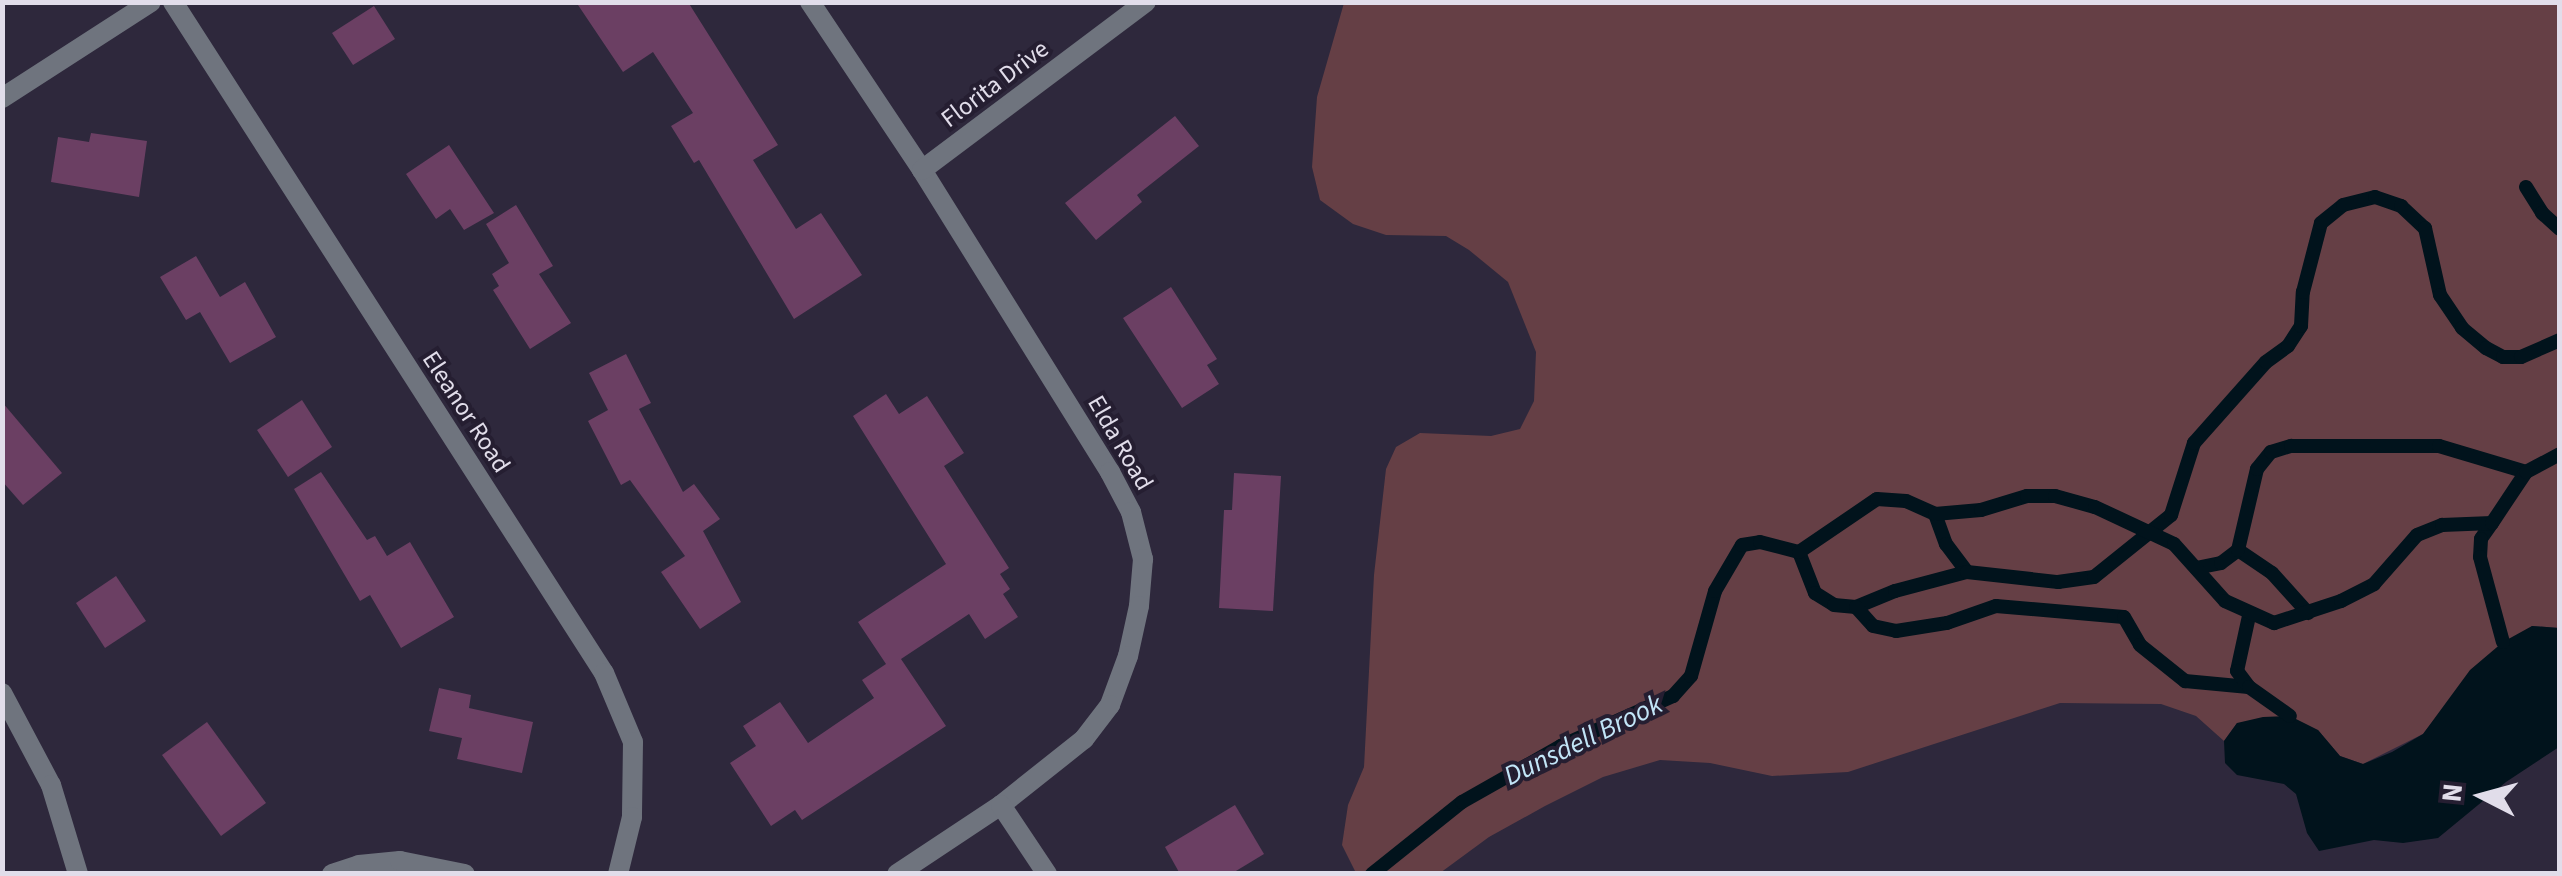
<!DOCTYPE html>
<style>
body{margin:0}
#map{position:relative;width:2562px;height:876px;overflow:hidden;background:#2e283c;font-family:"Source Sans 3",sans-serif}
div>[style]{position:absolute}
[style*='--x']{left:calc(var(--x)*1px);top:calc(var(--y)*1px);width:calc(var(--w)*1px);rotate:calc(var(--a)*1deg)}
.green>*{inset:0;background:#653f45}
.water>*{inset:0;background:#01131c}
.stream>*{height:14px;margin:-7px;padding:0 7px;transform-origin:7px;border-radius:7px;background:#01131c}
.building>*{inset:0;background:#6b3f63}
.minor>*{height:20px;margin:-10px;padding:0 10px;transform-origin:10px;border-radius:10px;background:#6f747e}
.tertiary>*{height:20px;margin:-10px;padding:0 10px;transform-origin:10px;border-radius:10px;background:#6f747e}
span{translate:-50% -50%;white-space:nowrap;text-align:center;line-height:1.15;-webkit-text-stroke:8px #251e31;paint-order:stroke}
.street-label{font-size:25px;color:#e1ddea}
.water-label{font-size:28px;color:#c2e5f7;font-style:italic}
.frame{position:absolute;inset:0;border:5px solid #e1ddea;pointer-events:none}
.north{position:absolute;left:2432px;top:746px;width:100px;height:100px;-webkit-text-stroke:8px #251e31;paint-order:stroke;rotate:276deg;font-size:28px;font-weight:700;line-height:40px;text-align:center;color:#e1ddea}
.north::after{content:'';display:block;margin:auto;width:35px;height:45px;background:#e1ddea;clip-path:polygon(50% 0,100% 100%,50% 72%,0 100%)}
</style>
<div id="map">
<div class="green">
<div style="clip-path:polygon(1344px 3px,2559px 3px,2559px 628px,2532px 626px,2445px 706px,2423px 734px,2363px 764px,2340px 756px,2318px 730px,2237px 723px,2224px 741px,2196px 716px,2161px 704px,2060px 703px,1848px 772px,1772px 776px,1710px 763px,1660px 760px,1603px 777px,1545px 806px,1489px 837px,1440px 873px,1356px 873px,1342px 845px,1348px 805px,1364px 767px,1374px 575px,1386px 469px,1396px 447px,1420px 433px,1491px 436px,1520px 429px,1534px 401px,1536px 352px,1508px 282px,1469px 250px,1446px 236px,1386px 235px,1353px 224px,1320px 200px,1312px 167px,1317px 97px)"></div>
</div>
<div class="water">
<div style="clip-path:polygon(2532px 626px,2559px 628px,2559px 747px,2506px 782px,2438px 838px,2403px 843px,2374px 840px,2319px 851px,2307px 833px,2296px 794px,2284px 784px,2237px 775px,2225px 763px,2224px 741px,2237px 723px,2263px 717px,2290px 716px,2318px 730px,2340px 756px,2363px 764px,2392px 752px,2423px 734px,2470px 670px,2503px 642px)"></div>
</div>
<div class="stream">
<div style="--x:2526;--y:187;--w:31;--a:58"></div>
<div style="--x:2542;--y:213;--w:24;--a:42"></div>
<div style="--x:1935;--y:514;--w:32;--a:70"></div>
<div style="--x:1946;--y:544;--w:35;--a:53"></div>
<div style="--x:2492;--y:523;--w:19;--a:125"></div>
<div style="--x:2481;--y:539;--w:18;--a:93"></div>
<div style="--x:2480;--y:557;--w:88;--a:74.9"></div>
<div style="--x:2238;--y:550;--w:41;--a:34.1"></div>
<div style="--x:2272;--y:573;--w:54;--a:48"></div>
<div style="--x:1799;--y:552;--w:44;--a:68.7"></div>
<div style="--x:1815;--y:593;--w:22;--a:32"></div>
<div style="--x:1834;--y:605;--w:22;--a:5"></div>
<div style="--x:1856;--y:607;--w:42;--a:-22.3"></div>
<div style="--x:1895;--y:591;--w:74;--a:-14.8"></div>
<div style="--x:1967;--y:572;--w:92;--a:6.3"></div>
<div style="--x:2058;--y:582;--w:36;--a:-8"></div>
<div style="--x:2094;--y:577;--w:99;--a:-38.8"></div>
<div style="--x:2171;--y:515;--w:76;--a:-72.3"></div>
<div style="--x:2194;--y:443;--w:108;--a:-48.4"></div>
<div style="--x:2266;--y:362;--w:27;--a:-36"></div>
<div style="--x:2288;--y:346;--w:24;--a:-57"></div>
<div style="--x:2301;--y:326;--w:34;--a:-87"></div>
<div style="--x:2303;--y:292;--w:71;--a:-75.4"></div>
<div style="--x:2321;--y:223;--w:28;--a:-39"></div>
<div style="--x:2343;--y:205;--w:33;--a:-14"></div>
<div style="--x:2375;--y:197;--w:28;--a:19"></div>
<div style="--x:2401;--y:206;--w:33;--a:43"></div>
<div style="--x:2425;--y:228;--w:69;--a:77.4"></div>
<div style="--x:2440;--y:295;--w:40;--a:56"></div>
<div style="--x:2462;--y:328;--w:31;--a:40"></div>
<div style="--x:2486;--y:348;--w:19;--a:28"></div>
<div style="--x:2503;--y:357;--w:18;--a:0"></div>
<div style="--x:2521;--y:357;--w:43;--a:-23.6"></div>
<div style="--x:2196;--y:568;--w:25;--a:-11"></div>
<div style="--x:2221;--y:563;--w:21;--a:-37"></div>
<div style="--x:2238;--y:550;--w:83;--a:-76.8"></div>
<div style="--x:2257;--y:469;--w:22;--a:-51"></div>
<div style="--x:2271;--y:452;--w:21;--a:-17"></div>
<div style="--x:2291;--y:446;--w:148;--a:0"></div>
<div style="--x:2439;--y:446;--w:91;--a:16.6"></div>
<div style="--x:1856;--y:607;--w:25;--a:48"></div>
<div style="--x:1873;--y:626;--w:24;--a:12"></div>
<div style="--x:1896;--y:631;--w:52;--a:-8.9"></div>
<div style="--x:1947;--y:623;--w:52;--a:-19.1"></div>
<div style="--x:1996;--y:606;--w:128;--a:4.9"></div>
<div style="--x:2124;--y:617;--w:32;--a:60"></div>
<div style="--x:2140;--y:645;--w:58;--a:38.7"></div>
<div style="--x:2185;--y:681;--w:64;--a:5.4"></div>
<div style="--x:2249;--y:616;--w:56;--a:102.3"></div>
<div style="--x:2237;--y:671;--w:20;--a:53"></div>
<div style="--x:2249;--y:687;--w:50;--a:35.3"></div>
<div style="--x:1372;--y:874;--w:115;--a:-38.7"></div>
<div style="--x:1462;--y:802;--w:114;--a:-29.5"></div>
<div style="--x:1561;--y:746;--w:123;--a:-24.1"></div>
<div style="--x:1673;--y:696;--w:27;--a:-48"></div>
<div style="--x:1691;--y:676;--w:88;--a:-74.2"></div>
<div style="--x:1715;--y:591;--w:53;--a:-59.6"></div>
<div style="--x:1742;--y:545;--w:18;--a:-9"></div>
<div style="--x:1760;--y:542;--w:40;--a:14.4"></div>
<div style="--x:1799;--y:552;--w:94;--a:-34.2"></div>
<div style="--x:1877;--y:499;--w:29;--a:4"></div>
<div style="--x:1906;--y:501;--w:32;--a:24"></div>
<div style="--x:1935;--y:514;--w:46;--a:-5"></div>
<div style="--x:1981;--y:510;--w:48;--a:-16.9"></div>
<div style="--x:2027;--y:496;--w:28;--a:0"></div>
<div style="--x:2055;--y:496;--w:41;--a:15.4"></div>
<div style="--x:2095;--y:507;--w:87;--a:25.1"></div>
<div style="--x:2174;--y:544;--w:76;--a:48.2"></div>
<div style="--x:2225;--y:601;--w:54;--a:24.2"></div>
<div style="--x:2274;--y:623;--w:71;--a:-18.2"></div>
<div style="--x:2341;--y:601;--w:37;--a:-27"></div>
<div style="--x:2374;--y:584;--w:65;--a:-48.7"></div>
<div style="--x:2417;--y:535;--w:27;--a:-22"></div>
<div style="--x:2442;--y:525;--w:50;--a:-2.3"></div>
<div style="--x:2492;--y:523;--w:61;--a:-56.3"></div>
<div style="--x:2526;--y:472;--w:38;--a:-28"></div>
</div>
<div class="building">
<div style="clip-path:polygon(576px 2px,688px 2px,778px 145px,753px 160px,796px 229px,821px 213px,862px 275px,794px 319px,699px 160px,694px 163px,671px 126px,693px 113px,653px 52px,623px 72px)"></div>
<div style="clip-path:polygon(374px 6px,395px 39px,353px 65px,332px 33px)"></div>
<div style="clip-path:polygon(1175px 116px,1199px 146px,1137px 195px,1142px 202px,1096px 240px,1065px 203px)"></div>
<div style="clip-path:polygon(91px 133px,147px 141px,139px 197px,51px 182px,58px 137px,89px 142px)"></div>
<div style="clip-path:polygon(449px 145px,494px 213px,464px 230px,450px 209px,436px 219px,406px 174px)"></div>
<div style="clip-path:polygon(516px 205px,553px 266px,539px 274px,571px 323px,530px 349px,493px 290px,499px 286px,492px 274px,509px 263px,486px 224px)"></div>
<div style="clip-path:polygon(196px 256px,220px 297px,245px 282px,276px 337px,230px 363px,200px 312px,186px 320px,160px 277px)"></div>
<div style="clip-path:polygon(1171px 287px,1217px 359px,1207px 365px,1219px 384px,1182px 408px,1123px 318px)"></div>
<div style="clip-path:polygon(626px 354px,651px 403px,639px 409px,683px 492px,694px 484px,720px 519px,703px 531px,741px 602px,700px 629px,661px 572px,685px 556px,630px 480px,621px 485px,588px 421px,608px 410px,589px 373px)"></div>
<div style="clip-path:polygon(886px 394px,899px 414px,927px 396px,964px 453px,944px 466px,1009px 568px,1000px 574px,1010px 589px,1003px 594px,1018px 617px,985px 639px,969px 614px,901px 659px,946px 726px,802px 820px,795px 810px,771px 826px,730px 763px,756px 746px,743px 726px,780px 702px,808px 743px,874px 698px,862px 680px,886px 664px,858px 622px,946px 564px,853px 416px)"></div>
<div style="clip-path:polygon(302px 400px,332px 447px,288px 477px,257px 430px)"></div>
<div style="clip-path:polygon(2px 402px,62px 473px,23px 505px,2px 481px)"></div>
<div style="clip-path:polygon(321px 472px,367px 540px,375px 536px,387px 556px,410px 542px,454px 617px,401px 648px,370px 595px,360px 601px,294px 489px)"></div>
<div style="clip-path:polygon(1234px 473px,1281px 476px,1273px 611px,1219px 608px,1224px 510px,1232px 510px)"></div>
<div style="clip-path:polygon(116px 576px,146px 621px,105px 648px,76px 603px)"></div>
<div style="clip-path:polygon(439px 688px,471px 695px,469px 708px,533px 722px,522px 773px,457px 759px,462px 738px,429px 731px)"></div>
<div style="clip-path:polygon(207px 722px,266px 803px,221px 836px,162px 755px)"></div>
<div style="clip-path:polygon(1235px 805px,1264px 854px,1231px 874px,1180px 874px,1165px 847px)"></div>
</div>
<div class="minor">
<div style="--x:173;--y:2;--w:797;--a:57.29"></div>
<div style="--x:604;--y:673;--w:75;--a:67.2"></div>
<div style="--x:633;--y:742;--w:75;--a:90.8"></div>
<div style="--x:632;--y:817;--w:59;--a:103.8"></div>
<div style="--x:810;--y:2;--w:202;--a:56.3"></div>
<div style="--x:922;--y:170;--w:356;--a:58.1"></div>
<div style="--x:1110;--y:472;--w:45;--a:62.3"></div>
<div style="--x:1131;--y:512;--w:49;--a:75.7"></div>
<div style="--x:1143;--y:559;--w:47;--a:94.9"></div>
<div style="--x:1139;--y:606;--w:51;--a:102.4"></div>
<div style="--x:1128;--y:656;--w:52;--a:110.2"></div>
<div style="--x:1110;--y:705;--w:43;--a:127.4"></div>
<div style="--x:1084;--y:739;--w:106;--a:141.5"></div>
<div style="--x:1001;--y:805;--w:125;--a:146.4"></div>
<div style="--x:2;--y:98;--w:177;--a:-32.8"></div>
<div style="--x:922;--y:170;--w:280;--a:-36.9"></div>
<div style="--x:1001;--y:805;--w:83;--a:56.3"></div>
<div style="--x:332;--y:874;--w:28;--a:-18"></div>
<div style="--x:359;--y:865;--w:41;--a:-5.6"></div>
<div style="--x:400;--y:861;--w:66;--a:11.3"></div>
</div>
<div class="tertiary">
<div style="--x:2;--y:693;--w:104;--a:62"></div>
<div style="--x:51;--y:785;--w:93;--a:73.1"></div>
</div>
<div class="street-label">
<span style="left:995px;top:84px;rotate:-37deg">Florita Drive</span>
<span style="left:466px;top:412px;rotate:57deg">Eleanor Road</span>
<span style="left:1120px;top:443px;rotate:60deg">Elda Road</span>
</div>
<div class="water-label">
<span style="left:1583px;top:740px;rotate:-26deg">Dunsdell Brook</span>
</div>
<div class="frame"></div>
<div class="north">N</div>
</div>
